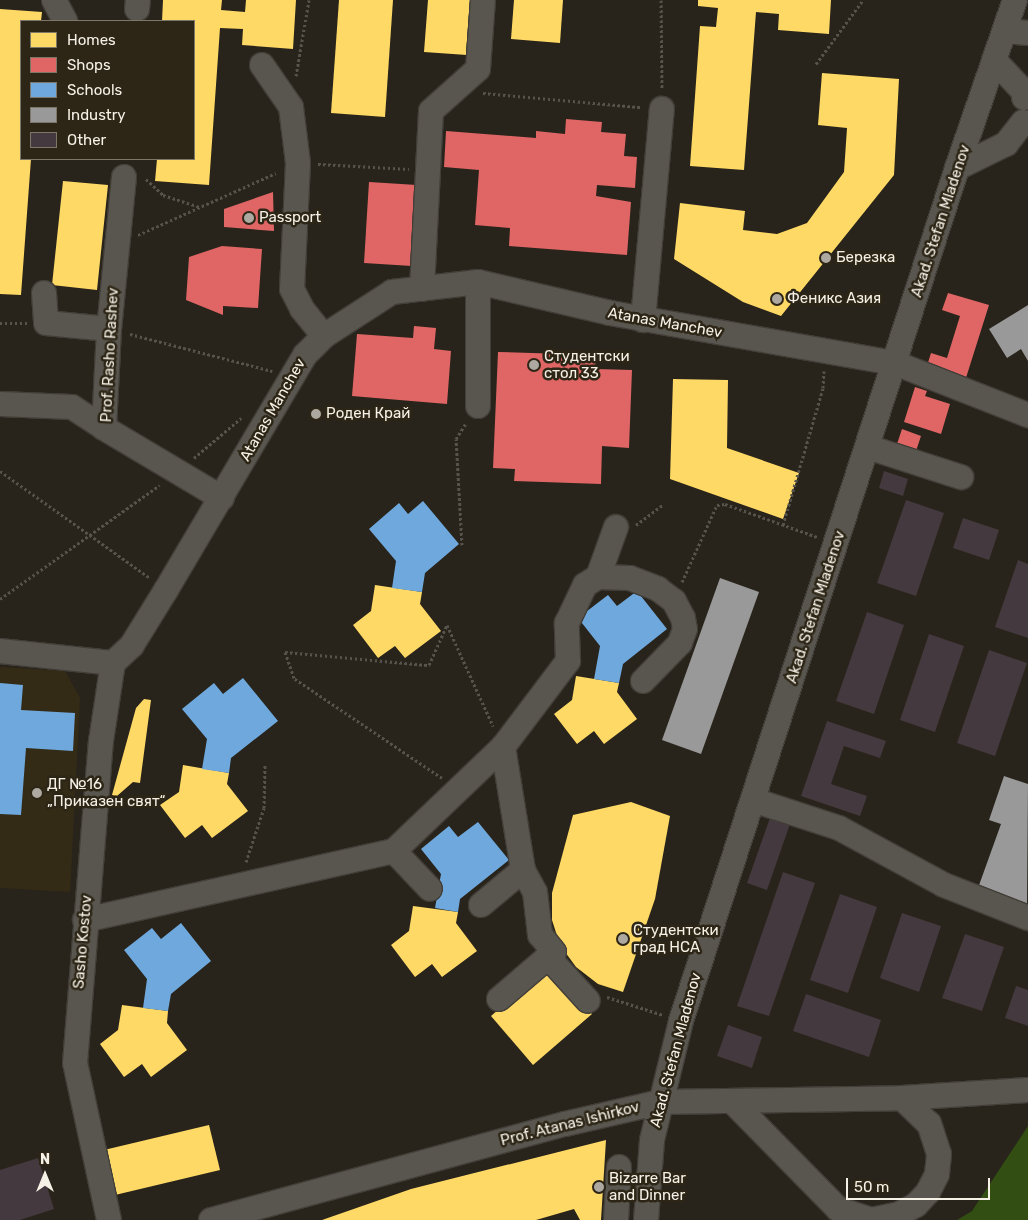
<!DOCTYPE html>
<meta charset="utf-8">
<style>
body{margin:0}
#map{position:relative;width:1028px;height:1220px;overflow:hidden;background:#28241b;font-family:Rubik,sans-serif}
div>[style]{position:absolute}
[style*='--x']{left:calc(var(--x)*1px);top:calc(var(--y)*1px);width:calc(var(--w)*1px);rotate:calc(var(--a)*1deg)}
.built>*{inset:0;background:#342b17}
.green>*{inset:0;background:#324e12}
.homes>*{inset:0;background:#ffd966}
.shops>*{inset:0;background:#e06666}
.schools>*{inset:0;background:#6fa8dc}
.industry>*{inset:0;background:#999}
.building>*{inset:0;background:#44393e}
.path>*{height:3px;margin-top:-1.5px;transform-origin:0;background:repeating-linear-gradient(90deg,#56534c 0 2.5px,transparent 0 5px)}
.roads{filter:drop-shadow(1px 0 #423e38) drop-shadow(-1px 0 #423e38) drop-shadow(0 1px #423e38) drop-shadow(0 -1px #423e38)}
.minor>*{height:24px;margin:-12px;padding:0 12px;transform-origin:12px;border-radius:12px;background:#59564f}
.dots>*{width:14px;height:14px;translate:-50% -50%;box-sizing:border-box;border:2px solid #2d2616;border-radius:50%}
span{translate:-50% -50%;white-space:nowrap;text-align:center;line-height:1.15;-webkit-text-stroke:5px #2d2616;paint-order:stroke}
.poi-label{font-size:15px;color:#f6f1e7}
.left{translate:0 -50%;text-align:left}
.street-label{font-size:15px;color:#f6f1e7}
.legend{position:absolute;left:20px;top:20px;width:175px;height:140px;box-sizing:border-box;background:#2d2616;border:1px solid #7d776a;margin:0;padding:6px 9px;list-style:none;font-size:15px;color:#f6f1e7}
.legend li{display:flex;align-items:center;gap:10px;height:25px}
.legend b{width:25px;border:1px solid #7d776a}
.north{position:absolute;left:20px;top:1150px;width:50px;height:50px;-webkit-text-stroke:4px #2d2616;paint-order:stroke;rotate:0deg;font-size:14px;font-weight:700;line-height:20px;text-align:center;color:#f6f1e7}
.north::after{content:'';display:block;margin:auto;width:18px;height:22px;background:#f6f1e7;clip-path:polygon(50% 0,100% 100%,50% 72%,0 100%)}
.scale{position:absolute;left:846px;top:1178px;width:144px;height:22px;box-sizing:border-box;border:2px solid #f6f1e7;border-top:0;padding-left:6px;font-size:15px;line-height:18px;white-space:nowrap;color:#f6f1e7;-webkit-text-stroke:4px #2d2616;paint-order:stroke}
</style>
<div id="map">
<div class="built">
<div style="clip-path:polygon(0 667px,65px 671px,80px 698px,70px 892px,0 888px)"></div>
</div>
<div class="green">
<div style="clip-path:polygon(1028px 1126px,1028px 1220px,957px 1220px,972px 1211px)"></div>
</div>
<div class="homes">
<div style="clip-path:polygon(163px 0,222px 0,221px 10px,245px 12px,246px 0,296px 0,293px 49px,242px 45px,243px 29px,220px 28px,209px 185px,155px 181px,157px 159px,194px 159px,194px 21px,162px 21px)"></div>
<div style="clip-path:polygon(339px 0,393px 0,385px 117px,331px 113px)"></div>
<div style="clip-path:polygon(428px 0,471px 0,467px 55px,424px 52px)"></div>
<div style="clip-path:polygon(514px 0,563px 0,560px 43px,511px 39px)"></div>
<div style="clip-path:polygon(698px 0,831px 0,829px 34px,778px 30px,779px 14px,756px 12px,744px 170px,690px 166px,700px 26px,716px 27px,718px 8px,698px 6px)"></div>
<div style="clip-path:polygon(0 9px,42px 12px,41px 21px,21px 21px,21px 159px,31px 159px,21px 295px,0 294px)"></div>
<div style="clip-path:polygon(822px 73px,899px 79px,894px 175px,781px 316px,743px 302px,674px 259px,680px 203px,745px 211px,743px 230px,777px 234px,807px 223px,844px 172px,847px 128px,818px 125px)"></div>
<div style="clip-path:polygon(63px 181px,108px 185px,97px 290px,52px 285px)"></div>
<div style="clip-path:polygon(673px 379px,728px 380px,727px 448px,799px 473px,783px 519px,670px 479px)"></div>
<div style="clip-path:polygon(375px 585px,422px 592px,420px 604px,441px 631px,405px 658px,395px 646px,378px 658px,353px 625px,371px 611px)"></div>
<div style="clip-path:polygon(576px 676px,619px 683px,617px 692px,637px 719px,604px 744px,594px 731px,577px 744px,554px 714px,572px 700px)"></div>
<div style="clip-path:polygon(144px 699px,151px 700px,140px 783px,133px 782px,117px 796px,112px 795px,136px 708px)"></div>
<div style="clip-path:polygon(183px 765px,229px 773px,227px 784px,248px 811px,212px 838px,202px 825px,185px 838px,160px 805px,179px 792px)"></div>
<div style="clip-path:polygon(631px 802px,670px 816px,655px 899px,623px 992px,598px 984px,576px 967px,560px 945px,552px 920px,552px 893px,573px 815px)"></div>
<div style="clip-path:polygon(413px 906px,458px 912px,456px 923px,477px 951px,442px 977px,432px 964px,415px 977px,391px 945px,409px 931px)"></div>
<div style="clip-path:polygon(550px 965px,592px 1014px,533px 1065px,491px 1016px)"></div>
<div style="clip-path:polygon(122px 1005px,168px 1011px,167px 1023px,187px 1050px,151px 1077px,142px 1064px,124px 1077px,100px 1044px,118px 1030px)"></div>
<div style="clip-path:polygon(209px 1125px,220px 1170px,115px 1195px,104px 1150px)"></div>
<div style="clip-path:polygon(606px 1140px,601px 1220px,580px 1220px,574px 1209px,536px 1220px,322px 1220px,411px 1189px)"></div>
</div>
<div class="shops">
<div style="clip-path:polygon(566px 119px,602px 122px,601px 132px,626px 134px,624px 156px,637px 157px,635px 188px,597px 185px,596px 196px,631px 202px,627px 255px,509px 246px,510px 228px,475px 225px,479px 170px,444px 167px,446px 131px,536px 138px,536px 131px,565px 134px)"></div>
<div style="clip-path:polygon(369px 182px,417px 185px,412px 266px,364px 263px)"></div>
<div style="clip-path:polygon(273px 192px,274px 231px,224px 227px,224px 209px)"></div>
<div style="clip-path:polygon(222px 246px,262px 249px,258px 308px,223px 306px,223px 315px,186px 300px,189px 257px)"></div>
<div style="clip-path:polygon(948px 293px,989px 305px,965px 381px,926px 369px,931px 353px,947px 358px,960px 316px,942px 310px)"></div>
<div style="clip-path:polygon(414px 326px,436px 328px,434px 349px,451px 351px,447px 404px,352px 396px,357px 334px,413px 338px)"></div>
<div style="clip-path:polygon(498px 352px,596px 355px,595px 369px,632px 370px,629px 448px,602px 446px,601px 484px,514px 481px,515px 469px,493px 468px)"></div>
<div style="clip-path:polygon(915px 387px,927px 391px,925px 396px,950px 404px,941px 434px,904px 422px)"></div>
<div style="clip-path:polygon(902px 429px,921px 436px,916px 451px,897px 444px)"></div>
</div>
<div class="schools">
<div style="clip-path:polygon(423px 501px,459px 544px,425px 573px,422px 592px,392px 588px,396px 561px,369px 529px,399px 503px,408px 514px)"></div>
<div style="clip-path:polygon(637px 591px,667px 629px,623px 664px,619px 683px,594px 679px,600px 646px,578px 618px,608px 595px,617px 606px)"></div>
<div style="clip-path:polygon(243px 678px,278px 721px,231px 758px,229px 773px,202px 769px,207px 739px,182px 709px,214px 683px,223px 694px)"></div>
<div style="clip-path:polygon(0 683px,23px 685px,21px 710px,75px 713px,73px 751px,26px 748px,21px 815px,0 814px)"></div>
<div style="clip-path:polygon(478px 822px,509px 860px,460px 899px,458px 912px,435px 908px,441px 874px,421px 849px,449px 826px,458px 837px)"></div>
<div style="clip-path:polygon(181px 923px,211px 961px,171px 994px,168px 1011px,143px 1008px,147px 979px,124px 950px,152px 928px,161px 939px)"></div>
</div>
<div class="industry">
<div style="clip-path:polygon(1028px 305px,1028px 361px,1021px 349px,1007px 358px,989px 329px)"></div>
<div style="clip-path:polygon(720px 578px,759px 592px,701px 754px,662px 740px)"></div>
<div style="clip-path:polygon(1004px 776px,1028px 784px,1027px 905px,978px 888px,1001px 824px,989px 820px)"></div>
</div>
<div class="building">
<div style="clip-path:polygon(884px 471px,908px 479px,903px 496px,879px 488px)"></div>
<div style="clip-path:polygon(906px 500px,944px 513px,916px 596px,877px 583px)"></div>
<div style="clip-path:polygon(963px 518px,999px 530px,989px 560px,953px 548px)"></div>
<div style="clip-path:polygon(1018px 560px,1028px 564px,1028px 638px,995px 627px)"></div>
<div style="clip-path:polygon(867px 612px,904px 625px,874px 714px,836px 701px)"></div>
<div style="clip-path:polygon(929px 634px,964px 646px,935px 732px,900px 720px)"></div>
<div style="clip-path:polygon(989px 650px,1027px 663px,995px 756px,957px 743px)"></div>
<div style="clip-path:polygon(827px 721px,886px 741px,880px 758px,844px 746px,831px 784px,867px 796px,860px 816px,801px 796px)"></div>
<div style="clip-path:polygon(771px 815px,791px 821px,767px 890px,747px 883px)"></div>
<div style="clip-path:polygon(783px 872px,815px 883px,769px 1016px,737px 1006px)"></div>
<div style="clip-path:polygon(840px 894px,877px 907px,848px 993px,810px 980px)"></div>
<div style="clip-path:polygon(902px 913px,941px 926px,919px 992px,880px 978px)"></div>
<div style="clip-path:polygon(965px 934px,1004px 947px,982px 1011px,942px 998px)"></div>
<div style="clip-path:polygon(1016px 986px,1028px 990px,1028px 1026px,1005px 1018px)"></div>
<div style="clip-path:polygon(806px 994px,881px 1020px,869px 1057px,793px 1031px)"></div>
<div style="clip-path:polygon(728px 1025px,762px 1037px,752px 1068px,717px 1056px)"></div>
<div style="clip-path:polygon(38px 1158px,54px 1209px,20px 1220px,0 1220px,0 1170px)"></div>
</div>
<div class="path">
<div style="--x:661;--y:0;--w:89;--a:89.4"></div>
<div style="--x:816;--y:64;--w:79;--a:-53.7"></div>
<div style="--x:296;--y:76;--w:77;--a:-80.3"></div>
<div style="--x:483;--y:93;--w:159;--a:5.1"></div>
<div style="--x:318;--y:164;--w:91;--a:3.1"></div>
<div style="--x:146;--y:179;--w:23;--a:43"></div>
<div style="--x:163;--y:195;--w:40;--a:18"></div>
<div style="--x:138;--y:235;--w:151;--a:-24.2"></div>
<div style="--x:0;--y:323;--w:27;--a:0"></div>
<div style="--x:130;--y:334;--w:147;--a:14.6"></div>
<div style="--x:194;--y:458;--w:62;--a:-40.4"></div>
<div style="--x:0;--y:471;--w:184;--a:35.5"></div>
<div style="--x:636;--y:525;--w:34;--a:-37"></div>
<div style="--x:783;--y:525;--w:143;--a:-73.7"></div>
<div style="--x:823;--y:388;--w:17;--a:-87"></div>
<div style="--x:462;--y:545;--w:106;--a:-93.2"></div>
<div style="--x:456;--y:439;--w:19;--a:-58"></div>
<div style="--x:682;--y:582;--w:85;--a:-65.6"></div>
<div style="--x:717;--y:505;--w:8;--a:-7"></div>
<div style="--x:725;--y:504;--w:98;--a:19.7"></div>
<div style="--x:0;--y:599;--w:196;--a:-35.5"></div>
<div style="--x:447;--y:625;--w:111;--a:65.5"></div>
<div style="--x:442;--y:778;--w:179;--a:-146"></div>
<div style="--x:294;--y:678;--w:28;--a:-109"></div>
<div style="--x:285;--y:652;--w:145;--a:5.2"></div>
<div style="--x:429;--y:665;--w:44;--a:-65.8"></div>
<div style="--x:246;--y:862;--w:57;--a:-71.6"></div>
<div style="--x:264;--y:808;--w:44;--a:-88.7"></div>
<div style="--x:607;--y:997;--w:59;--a:17.8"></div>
</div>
<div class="roads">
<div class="minor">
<div style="--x:54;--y:0;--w:24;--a:62"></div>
<div style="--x:137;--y:9;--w:9;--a:-84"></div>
<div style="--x:1005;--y:31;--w:23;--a:5"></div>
<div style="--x:994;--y:60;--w:45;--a:46.8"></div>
<div style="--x:1025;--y:93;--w:5;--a:101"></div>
<div style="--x:262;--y:65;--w:51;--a:55.4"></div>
<div style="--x:291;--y:107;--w:56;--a:82.9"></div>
<div style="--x:298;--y:163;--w:126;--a:92.7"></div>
<div style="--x:292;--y:289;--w:22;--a:63"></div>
<div style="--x:302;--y:309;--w:35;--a:51"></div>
<div style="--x:957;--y:168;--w:55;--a:-26.1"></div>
<div style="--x:1006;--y:144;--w:28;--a:-52"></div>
<div style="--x:124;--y:177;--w:153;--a:95.6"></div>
<div style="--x:109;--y:329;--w:99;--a:92.9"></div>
<div style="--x:104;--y:428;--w:137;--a:30.7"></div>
<div style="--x:422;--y:289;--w:178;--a:-87.1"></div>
<div style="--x:431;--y:111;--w:63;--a:-41.8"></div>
<div style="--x:478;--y:69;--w:69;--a:-85.9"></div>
<div style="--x:44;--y:293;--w:30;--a:86"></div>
<div style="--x:46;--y:323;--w:63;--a:5.4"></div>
<div style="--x:643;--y:320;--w:212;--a:-84.9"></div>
<div style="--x:0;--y:404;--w:72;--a:2.4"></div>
<div style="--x:72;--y:407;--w:38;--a:33"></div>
<div style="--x:478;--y:406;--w:124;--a:-90"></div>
<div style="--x:868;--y:447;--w:98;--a:17.9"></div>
<div style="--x:598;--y:577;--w:53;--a:-70.2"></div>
<div style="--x:0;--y:651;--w:114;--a:6.1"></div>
<div style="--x:113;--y:663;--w:26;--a:-43"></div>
<div style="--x:132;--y:645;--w:65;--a:-58.3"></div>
<div style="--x:166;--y:590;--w:273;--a:-59.4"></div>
<div style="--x:305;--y:355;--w:27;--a:-45"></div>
<div style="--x:324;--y:336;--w:81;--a:-32.9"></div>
<div style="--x:392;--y:292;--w:87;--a:-6.6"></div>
<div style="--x:478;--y:282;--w:136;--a:13.2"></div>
<div style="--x:610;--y:313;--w:289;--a:10"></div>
<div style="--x:895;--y:363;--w:143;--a:21.4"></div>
<div style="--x:753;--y:800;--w:90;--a:18"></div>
<div style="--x:839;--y:828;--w:119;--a:28.5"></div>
<div style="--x:944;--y:885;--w:90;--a:21.4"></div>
<div style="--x:394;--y:851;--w:52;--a:46.5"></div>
<div style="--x:481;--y:905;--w:55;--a:-39.8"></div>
<div style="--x:523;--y:870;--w:125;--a:-99.2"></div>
<div style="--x:85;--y:920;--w:317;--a:-12.6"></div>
<div style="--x:394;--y:851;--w:151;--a:-43.7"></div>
<div style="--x:503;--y:747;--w:108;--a:-52.9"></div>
<div style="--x:568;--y:661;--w:38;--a:-92"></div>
<div style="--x:567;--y:623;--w:42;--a:-64.7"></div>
<div style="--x:585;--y:585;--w:15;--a:-32"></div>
<div style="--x:598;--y:577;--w:32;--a:2"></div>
<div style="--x:630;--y:578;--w:30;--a:21"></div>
<div style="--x:658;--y:589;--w:20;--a:37"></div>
<div style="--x:674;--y:601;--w:19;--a:62"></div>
<div style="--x:683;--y:618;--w:11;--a:80"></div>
<div style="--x:685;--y:629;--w:15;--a:110"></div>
<div style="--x:680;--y:643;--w:53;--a:134.2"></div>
<div style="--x:548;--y:957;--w:59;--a:47.7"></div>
<div style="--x:499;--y:999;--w:72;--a:-40.5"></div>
<div style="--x:554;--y:952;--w:22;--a:-129"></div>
<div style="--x:540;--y:935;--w:43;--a:-96.6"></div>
<div style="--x:535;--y:892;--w:25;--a:-119"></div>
<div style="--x:733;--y:1102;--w:150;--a:45.5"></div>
<div style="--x:838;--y:1209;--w:35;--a:18"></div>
<div style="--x:871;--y:1220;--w:29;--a:-12"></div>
<div style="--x:899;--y:1214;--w:19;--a:-28"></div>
<div style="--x:916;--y:1205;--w:18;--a:-47"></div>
<div style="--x:928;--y:1192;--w:20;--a:-63"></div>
<div style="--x:937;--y:1174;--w:20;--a:-84"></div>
<div style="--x:939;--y:1154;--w:32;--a:-108"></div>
<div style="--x:929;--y:1124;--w:37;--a:-136"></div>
<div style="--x:109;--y:1220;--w:161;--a:-102.2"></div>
<div style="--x:75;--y:1063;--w:323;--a:-85.4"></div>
<div style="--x:101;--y:741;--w:79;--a:-81.3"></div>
<div style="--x:211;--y:1220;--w:367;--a:-15.2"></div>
<div style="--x:565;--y:1124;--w:98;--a:-13"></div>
<div style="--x:660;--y:1102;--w:242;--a:-0.9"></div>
<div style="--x:902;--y:1098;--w:126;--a:-3.6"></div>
<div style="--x:616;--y:1220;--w:53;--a:-86.8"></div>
<div style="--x:646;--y:1220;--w:80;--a:-85.7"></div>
<div style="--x:652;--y:1140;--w:122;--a:-76.3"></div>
<div style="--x:681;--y:1021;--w:897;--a:-72.07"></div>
<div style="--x:957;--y:168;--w:178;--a:-71"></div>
</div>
</div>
<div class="dots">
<div style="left:249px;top:218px;background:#aea9a0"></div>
<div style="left:826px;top:258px;background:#aea9a0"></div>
<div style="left:777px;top:299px;background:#aea9a0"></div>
<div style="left:534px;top:365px;background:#aea9a0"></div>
<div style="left:316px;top:414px;background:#aea9a0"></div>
<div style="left:37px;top:793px;background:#aea9a0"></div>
<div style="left:623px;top:939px;background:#aea9a0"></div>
<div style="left:599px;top:1187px;background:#aea9a0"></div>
</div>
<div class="poi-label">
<span class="left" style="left:259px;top:218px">Passport</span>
<span class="left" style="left:836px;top:258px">Березка</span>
<span class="left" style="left:787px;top:299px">Феникс Азия</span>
<span class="left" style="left:544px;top:365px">Студентски<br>стол 33</span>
<span class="left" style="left:326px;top:414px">Роден Край</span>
<span class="left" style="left:47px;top:793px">ДГ №16<br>„Приказен свят“</span>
<span class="left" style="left:633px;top:939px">Студентски<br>град НСА</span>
<span class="left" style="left:609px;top:1187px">Bizarre Bar<br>and Dinner</span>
</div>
<div class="street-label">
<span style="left:941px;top:221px;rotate:-72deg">Akad. Stefan Mladenov</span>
<span style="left:665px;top:323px;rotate:10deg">Atanas Manchev</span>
<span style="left:110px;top:355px;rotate:-87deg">Prof. Rasho Rashev</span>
<span style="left:273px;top:410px;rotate:-60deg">Atanas Manchev</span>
<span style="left:816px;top:607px;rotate:-72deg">Akad. Stefan Mladenov</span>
<span style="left:83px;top:942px;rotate:-85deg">Sasho Kostov</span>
<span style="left:676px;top:1050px;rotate:-75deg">Akad. Stefan Mladenov</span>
<span style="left:570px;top:1124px;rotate:-14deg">Prof. Atanas Ishirkov</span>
</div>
<ul class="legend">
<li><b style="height:14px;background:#ffd966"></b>Homes</li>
<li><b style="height:14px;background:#e06666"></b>Shops</li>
<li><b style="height:14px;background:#6fa8dc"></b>Schools</li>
<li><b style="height:14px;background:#999"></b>Industry</li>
<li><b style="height:14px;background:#44393e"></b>Other</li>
</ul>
<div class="north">N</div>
<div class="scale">50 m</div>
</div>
